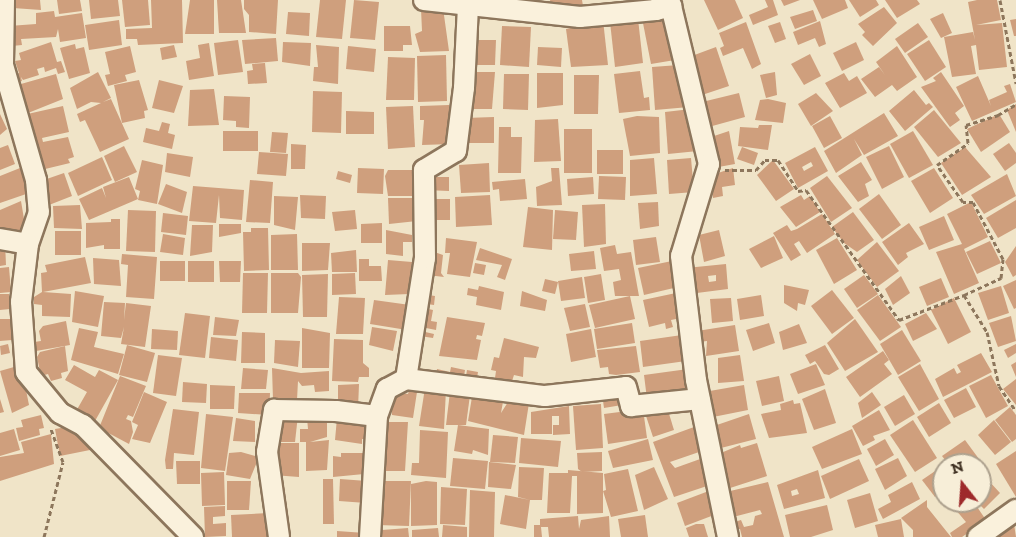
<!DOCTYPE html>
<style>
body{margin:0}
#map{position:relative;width:1016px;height:537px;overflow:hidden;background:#f0e4c8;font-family:"Zilla Slab",serif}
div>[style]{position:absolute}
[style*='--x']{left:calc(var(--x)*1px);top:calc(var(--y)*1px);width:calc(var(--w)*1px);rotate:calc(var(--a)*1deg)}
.building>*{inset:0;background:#cf9f7d}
.path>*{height:3px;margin-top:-1.5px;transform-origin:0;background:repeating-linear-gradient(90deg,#8d765c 0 4.5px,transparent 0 7.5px)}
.roads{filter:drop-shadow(2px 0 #8d765c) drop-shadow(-2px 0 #8d765c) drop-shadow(0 2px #8d765c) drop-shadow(0 -2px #8d765c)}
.minor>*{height:20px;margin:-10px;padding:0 10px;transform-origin:10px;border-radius:10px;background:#faf1dc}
span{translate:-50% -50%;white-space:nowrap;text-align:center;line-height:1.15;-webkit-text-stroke:4.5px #f7eed8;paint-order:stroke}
.north{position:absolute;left:932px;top:453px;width:60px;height:60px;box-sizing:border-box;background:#f7eed8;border:2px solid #ada18e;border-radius:50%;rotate:343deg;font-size:16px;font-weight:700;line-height:24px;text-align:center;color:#3d2e20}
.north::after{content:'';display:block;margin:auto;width:21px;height:27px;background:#9e2a2b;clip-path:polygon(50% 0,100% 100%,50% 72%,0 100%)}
</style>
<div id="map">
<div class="building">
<div style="clip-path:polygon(12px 0,40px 0,41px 10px,13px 8px)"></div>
<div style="clip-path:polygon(57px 0,80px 0,82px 11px,59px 14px)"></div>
<div style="clip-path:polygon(89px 0,118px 0,120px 16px,91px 19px)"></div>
<div style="clip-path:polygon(122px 0,148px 0,150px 25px,125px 27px)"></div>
<div style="clip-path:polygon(151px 0,182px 0,183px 43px,138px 45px,137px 39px,126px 39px,126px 29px,152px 28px)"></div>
<div style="clip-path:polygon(190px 0,214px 0,214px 34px,185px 34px)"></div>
<div style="clip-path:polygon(217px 0,241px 0,246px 33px,219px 33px)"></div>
<div style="clip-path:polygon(244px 0,278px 0,276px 34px,249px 32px,249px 15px,244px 9px)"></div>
<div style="clip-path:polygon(320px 0,346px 0,342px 39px,316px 37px)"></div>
<div style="clip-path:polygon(354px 0,379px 2px,375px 40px,350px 38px)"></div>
<div style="clip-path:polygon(550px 0,582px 0,583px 6px,552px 10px)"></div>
<div style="clip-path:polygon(704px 0,735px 0,743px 18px,718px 30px)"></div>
<div style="clip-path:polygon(765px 0,773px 0,778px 15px,753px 25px,749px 15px,768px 7px)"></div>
<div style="clip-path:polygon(781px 0,800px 0,784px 6px)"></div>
<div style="clip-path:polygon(813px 0,845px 0,848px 8px,822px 19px)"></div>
<div style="clip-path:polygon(849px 0,876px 0,879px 5px,860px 17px)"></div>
<div style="clip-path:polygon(885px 0,917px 0,920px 4px,897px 18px)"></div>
<div style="clip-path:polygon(977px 0,997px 0,1001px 20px,976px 25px,1002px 23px,1007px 67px,979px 70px,976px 45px,971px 46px,976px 74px,952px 77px,944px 37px,973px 32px,975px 40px,968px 2px)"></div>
<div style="clip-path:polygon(884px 7px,897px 23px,873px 46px,862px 35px,865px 32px,858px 24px)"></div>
<div style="clip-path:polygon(443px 8px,449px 51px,420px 52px,415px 34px,422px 31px,421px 9px)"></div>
<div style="clip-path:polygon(813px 10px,817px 21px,795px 29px,790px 17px)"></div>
<div style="clip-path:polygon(54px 11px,55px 17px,82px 13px,86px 38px,60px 42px,58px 29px,56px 37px,21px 39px,22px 45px,12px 46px,9px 26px,36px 24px,36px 13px)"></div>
<div style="clip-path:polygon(288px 12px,310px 13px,309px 36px,286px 34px)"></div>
<div style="clip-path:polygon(943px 13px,952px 33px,941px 38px,930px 19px)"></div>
<div style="clip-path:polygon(667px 17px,675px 60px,651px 64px,642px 18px)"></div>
<div style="clip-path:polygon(638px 19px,643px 63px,615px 67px,610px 22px)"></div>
<div style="clip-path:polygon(1016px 19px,1016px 36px,1014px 36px,1010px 20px)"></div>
<div style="clip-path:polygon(119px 20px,122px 45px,89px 50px,85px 25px)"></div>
<div style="clip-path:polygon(603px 20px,608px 65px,571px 67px,566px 29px)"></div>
<div style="clip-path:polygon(820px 21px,826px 44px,819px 47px,815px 38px,798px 45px,793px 32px)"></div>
<div style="clip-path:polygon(746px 22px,761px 64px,752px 69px,743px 48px,723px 56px,720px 48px,724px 46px,719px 33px)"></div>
<div style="clip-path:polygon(780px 22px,786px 39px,775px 43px,768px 26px)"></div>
<div style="clip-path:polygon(918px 23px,928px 37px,905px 53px,895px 39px)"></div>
<div style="clip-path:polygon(384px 26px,410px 26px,412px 45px,403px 45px,403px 51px,384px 51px)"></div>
<div style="clip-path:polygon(502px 26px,531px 27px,529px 67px,500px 65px)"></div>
<div style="clip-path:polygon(276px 38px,278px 61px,245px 64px,242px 40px)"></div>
<div style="clip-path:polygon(238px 40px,243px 72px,218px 75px,214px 43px)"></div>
<div style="clip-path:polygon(467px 40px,496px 40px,495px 65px,467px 65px)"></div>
<div style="clip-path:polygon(929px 40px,946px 67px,925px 81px,907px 54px)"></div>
<div style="clip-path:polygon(51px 42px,57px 62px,61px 61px,65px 72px,58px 74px,56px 68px,45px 72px,44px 67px,37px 69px,39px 75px,23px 80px,21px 77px,22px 81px,12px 84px,9px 76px,19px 73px,15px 61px,21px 60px,19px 53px)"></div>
<div style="clip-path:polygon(283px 42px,311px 43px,310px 66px,282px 62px)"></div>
<div style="clip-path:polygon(856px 42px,864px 60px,842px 71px,833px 53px)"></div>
<div style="clip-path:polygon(209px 43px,214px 76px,189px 80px,186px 61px,200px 58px,198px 45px)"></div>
<div style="clip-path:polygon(75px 44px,76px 49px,84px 47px,90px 73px,69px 79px,60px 48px)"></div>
<div style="clip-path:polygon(174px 45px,177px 57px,162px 60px,160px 48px)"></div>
<div style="clip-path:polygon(316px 45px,339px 47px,338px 84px,313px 81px,314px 67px,318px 67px)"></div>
<div style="clip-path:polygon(130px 46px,136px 72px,125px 75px,127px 81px,108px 86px,105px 75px,110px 74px,105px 52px)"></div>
<div style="clip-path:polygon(348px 46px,376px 49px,374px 72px,346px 69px)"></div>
<div style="clip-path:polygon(897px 46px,917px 77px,897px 91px,892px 85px,875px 97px,861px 79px,879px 67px,885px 75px,876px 62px)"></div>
<div style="clip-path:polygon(538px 47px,562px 48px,561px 67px,537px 65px)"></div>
<div style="clip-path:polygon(716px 47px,729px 86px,702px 95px,689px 57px)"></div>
<div style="clip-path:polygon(810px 54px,821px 76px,804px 85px,791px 64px)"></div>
<div style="clip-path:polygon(446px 55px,447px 101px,418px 102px,417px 56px)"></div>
<div style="clip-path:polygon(388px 57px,415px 58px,414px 100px,386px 100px)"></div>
<div style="clip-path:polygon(265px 63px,267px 83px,248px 84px,247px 71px,253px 70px,252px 64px)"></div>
<div style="clip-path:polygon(679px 65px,689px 107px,655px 110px,652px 67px)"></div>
<div style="clip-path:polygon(640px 71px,644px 98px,649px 97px,650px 110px,619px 113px,614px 74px)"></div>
<div style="clip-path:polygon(98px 72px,111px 98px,103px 102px,111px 99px,129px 139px,100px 152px,85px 120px,80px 122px,77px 114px,101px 103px,91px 102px,77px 109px,70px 88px)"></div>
<div style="clip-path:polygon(466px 72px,495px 72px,492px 109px,467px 109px)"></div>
<div style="clip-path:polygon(775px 72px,777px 95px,766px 98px,760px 75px)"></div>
<div style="clip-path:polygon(941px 72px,964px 106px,955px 113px,960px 120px,950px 127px,921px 87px,936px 81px,933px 78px)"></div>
<div style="clip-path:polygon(537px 73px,563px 73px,563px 105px,537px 108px)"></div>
<div style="clip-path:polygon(844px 73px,849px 81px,857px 76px,867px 93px,840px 108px,825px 83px)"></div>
<div style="clip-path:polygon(56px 74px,63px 99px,28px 113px,27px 109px,21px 111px,14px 86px)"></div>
<div style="clip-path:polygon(504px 74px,529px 74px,528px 110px,503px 109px)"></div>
<div style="clip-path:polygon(574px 75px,599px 75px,598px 114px,574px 114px)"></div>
<div style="clip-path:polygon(978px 76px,991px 106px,989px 100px,1007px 92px,1004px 86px,1010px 84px,1016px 102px,972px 121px,956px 87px)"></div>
<div style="clip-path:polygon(139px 80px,148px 110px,144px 111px,145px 118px,122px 123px,114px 85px)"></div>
<div style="clip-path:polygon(159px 80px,183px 86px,174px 113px,152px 108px)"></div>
<div style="clip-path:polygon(214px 89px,219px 125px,188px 126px,190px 90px)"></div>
<div style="clip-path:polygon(914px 90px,926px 105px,929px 103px,933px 107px,905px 131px,889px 111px)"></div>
<div style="clip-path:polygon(313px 91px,342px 92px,341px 133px,312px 132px)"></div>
<div style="clip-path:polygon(739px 93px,745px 117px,705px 128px,698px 103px)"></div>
<div style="clip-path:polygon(816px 93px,833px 111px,811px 126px,798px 104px)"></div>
<div style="clip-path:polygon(224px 96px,250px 97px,249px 128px,236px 127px,236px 121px,223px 120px)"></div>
<div style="clip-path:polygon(768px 99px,786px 103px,783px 123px,755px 120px,760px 100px)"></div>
<div style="clip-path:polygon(1016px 104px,1016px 132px,1007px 110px)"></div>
<div style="clip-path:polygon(449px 105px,449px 116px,454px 116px,454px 123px,448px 123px,451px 144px,422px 145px,424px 120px,420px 120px,420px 106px)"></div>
<div style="clip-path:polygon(63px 106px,69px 132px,42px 138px,43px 142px,68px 137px,74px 157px,68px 159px,70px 163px,41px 170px,23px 115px)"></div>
<div style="clip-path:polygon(413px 106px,415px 147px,388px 149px,386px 107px)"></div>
<div style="clip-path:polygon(691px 109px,698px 151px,668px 154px,665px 112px)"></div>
<div style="clip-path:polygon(934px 110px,961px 143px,938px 157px,914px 127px)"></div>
<div style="clip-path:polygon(346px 111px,374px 112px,374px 134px,346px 134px)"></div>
<div style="clip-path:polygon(884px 113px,898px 136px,864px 155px,854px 139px,862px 155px,836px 173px,824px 151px)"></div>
<div style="clip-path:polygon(0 114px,7px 129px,0 135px)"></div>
<div style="clip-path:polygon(999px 114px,1010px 132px,981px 152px,967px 129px)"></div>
<div style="clip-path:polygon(637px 116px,659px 117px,660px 153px,630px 156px,623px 119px)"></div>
<div style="clip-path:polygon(830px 116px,842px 138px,824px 148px,812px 126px)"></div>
<div style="clip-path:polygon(494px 117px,494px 143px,465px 143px,465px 118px)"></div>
<div style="clip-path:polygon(558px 119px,561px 161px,534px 162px,535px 120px)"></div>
<div style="clip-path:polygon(162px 122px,170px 124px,168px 133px,175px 135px,172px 149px,143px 142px,146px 128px,159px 131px)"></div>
<div style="clip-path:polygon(759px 125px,772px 125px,768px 150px,738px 146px,740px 127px,758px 128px)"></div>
<div style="clip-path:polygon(499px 127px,511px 127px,511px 137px,522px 137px,521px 173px,498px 173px)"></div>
<div style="clip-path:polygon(564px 129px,592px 129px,592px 173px,564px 173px)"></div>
<div style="clip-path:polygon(223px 131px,258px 131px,258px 151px,223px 151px)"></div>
<div style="clip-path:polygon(729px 131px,735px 164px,713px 168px,708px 138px)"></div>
<div style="clip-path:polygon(913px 131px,933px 165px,909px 178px,890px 144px)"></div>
<div style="clip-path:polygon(272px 132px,288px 133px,286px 153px,270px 152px)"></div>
<div style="clip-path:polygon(1009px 143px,1016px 153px,1016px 163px,1005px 171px,993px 154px)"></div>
<div style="clip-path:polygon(291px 144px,306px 145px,305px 169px,291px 169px)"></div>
<div style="clip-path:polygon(8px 145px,15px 164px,0 170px,0 148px)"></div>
<div style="clip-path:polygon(124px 146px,137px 172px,115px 182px,104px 156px)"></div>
<div style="clip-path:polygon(889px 146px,904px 177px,882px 189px,866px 157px)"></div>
<div style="clip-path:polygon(742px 147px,758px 153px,754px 165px,737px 159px)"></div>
<div style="clip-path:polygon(evenodd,815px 147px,828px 171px,798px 188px,785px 163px,815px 147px,811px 162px,813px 166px,804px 171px,802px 167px,811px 162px)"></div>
<div style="clip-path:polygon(965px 147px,991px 177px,962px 195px,941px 163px)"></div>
<div style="clip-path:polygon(597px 150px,623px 150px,623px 174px,597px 174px)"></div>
<div style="clip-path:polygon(259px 152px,288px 154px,286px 176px,257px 174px)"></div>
<div style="clip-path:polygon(167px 153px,193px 157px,190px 177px,165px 172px)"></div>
<div style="clip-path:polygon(102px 157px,112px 180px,78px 196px,68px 173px)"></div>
<div style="clip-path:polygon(654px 158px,657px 194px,630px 196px,630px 160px)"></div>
<div style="clip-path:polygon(691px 158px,694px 192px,669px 194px,667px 160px)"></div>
<div style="clip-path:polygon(142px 160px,163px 165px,157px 204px,138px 200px,140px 191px,135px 189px)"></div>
<div style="clip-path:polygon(773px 160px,794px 189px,776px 201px,757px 175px)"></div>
<div style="clip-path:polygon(861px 162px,872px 180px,865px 184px,869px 196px,858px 202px,838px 176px)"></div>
<div style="clip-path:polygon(489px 163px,490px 192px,461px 193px,459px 165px)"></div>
<div style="clip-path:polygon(20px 168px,29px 193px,0 203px,0 176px)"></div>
<div style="clip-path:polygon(358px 168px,384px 169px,383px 194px,357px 193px)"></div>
<div style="clip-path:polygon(551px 168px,559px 168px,562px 205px,537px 206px,536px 187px,552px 181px)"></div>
<div style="clip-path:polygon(733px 168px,735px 185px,722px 187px,723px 196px,713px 198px,709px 176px)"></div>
<div style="clip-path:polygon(934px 168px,953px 198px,930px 213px,911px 181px)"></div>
<div style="clip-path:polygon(388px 170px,417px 170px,416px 196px,388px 196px,385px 176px)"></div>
<div style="clip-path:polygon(338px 171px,352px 175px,350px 183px,336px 179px)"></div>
<div style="clip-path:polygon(64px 173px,72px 196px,49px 205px,41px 181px)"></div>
<div style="clip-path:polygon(1007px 174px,1016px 196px,984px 214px,971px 195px)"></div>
<div style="clip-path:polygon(599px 176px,626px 177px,625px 200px,598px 199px)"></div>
<div style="clip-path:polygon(827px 176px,852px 208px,831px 222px,810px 188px)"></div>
<div style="clip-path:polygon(129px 177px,138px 199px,89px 220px,79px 199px,102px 188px,106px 198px,103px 187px)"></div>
<div style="clip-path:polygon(426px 177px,449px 177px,449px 191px,425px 190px)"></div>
<div style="clip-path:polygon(593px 177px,594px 194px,568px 196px,567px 179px)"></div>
<div style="clip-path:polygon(525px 179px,527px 199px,500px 201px,499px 189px,493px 190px,492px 182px)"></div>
<div style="clip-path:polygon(250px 180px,273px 182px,270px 223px,246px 222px)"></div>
<div style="clip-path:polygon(166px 184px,187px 192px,182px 213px,158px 204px)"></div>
<div style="clip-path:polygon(193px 186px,244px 190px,242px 220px,220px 218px,219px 195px,216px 223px,189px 221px)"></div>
<div style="clip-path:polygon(879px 194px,901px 225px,882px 239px,859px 209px)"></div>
<div style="clip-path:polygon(300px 195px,326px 196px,325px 219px,301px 218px)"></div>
<div style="clip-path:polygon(490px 195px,492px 225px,456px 227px,455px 197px)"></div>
<div style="clip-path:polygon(801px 195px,804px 200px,810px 196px,820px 212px,796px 227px,780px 207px)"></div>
<div style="clip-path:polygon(274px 196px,298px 197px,295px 230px,274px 225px)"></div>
<div style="clip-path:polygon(388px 198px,416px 198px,417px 221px,389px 224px)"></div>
<div style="clip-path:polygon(424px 199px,450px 199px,450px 220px,424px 220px)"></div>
<div style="clip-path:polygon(1016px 200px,1016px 228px,998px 238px,986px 218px)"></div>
<div style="clip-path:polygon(21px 201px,26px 231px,0 235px,0 210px)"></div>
<div style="clip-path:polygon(658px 202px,659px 226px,640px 229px,638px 203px)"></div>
<div style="clip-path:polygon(971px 202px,988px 237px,964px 249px,979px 283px,954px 294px,936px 252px,962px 244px,947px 214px)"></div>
<div style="clip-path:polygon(605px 204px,606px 244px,584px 247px,582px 205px)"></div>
<div style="clip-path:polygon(80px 205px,82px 229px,54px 228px,53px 206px)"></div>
<div style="clip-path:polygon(528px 207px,553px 210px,552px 250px,523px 247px)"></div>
<div style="clip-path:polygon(128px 210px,156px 211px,155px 252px,126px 251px)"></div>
<div style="clip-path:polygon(355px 210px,357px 229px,335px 231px,332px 212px)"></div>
<div style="clip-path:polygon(555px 210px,578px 212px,576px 240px,553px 239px)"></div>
<div style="clip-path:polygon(853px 212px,874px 240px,857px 252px,844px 243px,832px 227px)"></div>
<div style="clip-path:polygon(163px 213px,188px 216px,186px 235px,161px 232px)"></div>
<div style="clip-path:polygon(822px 214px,835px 234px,807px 253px,799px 241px,794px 244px,801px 255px,791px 261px,773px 233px,787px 225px,791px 231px,797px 229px)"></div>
<div style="clip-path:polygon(944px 216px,954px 240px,929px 250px,919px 227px)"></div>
<div style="clip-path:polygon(111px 219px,120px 219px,120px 249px,104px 249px,104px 245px,86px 248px,86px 223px,111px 222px)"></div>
<div style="clip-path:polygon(382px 223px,382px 243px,361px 243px,361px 224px)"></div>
<div style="clip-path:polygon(909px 223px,924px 244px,906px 253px,908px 257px,898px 265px,882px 242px)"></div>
<div style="clip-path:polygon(219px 224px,241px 224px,241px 233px,219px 237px)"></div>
<div style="clip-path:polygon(192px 225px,213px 225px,212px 252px,190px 256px)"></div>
<div style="clip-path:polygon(251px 228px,268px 228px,269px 270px,244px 271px,243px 232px,251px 232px)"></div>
<div style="clip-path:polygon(386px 230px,412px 235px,412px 242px,403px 242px,403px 256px,386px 254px)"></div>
<div style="clip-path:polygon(719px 230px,725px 256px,704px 262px,699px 235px)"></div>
<div style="clip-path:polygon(55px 231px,81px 231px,81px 255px,55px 255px)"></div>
<div style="clip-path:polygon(163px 234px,185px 238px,183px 255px,160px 252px)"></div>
<div style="clip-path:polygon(297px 234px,298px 270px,271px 270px,271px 235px)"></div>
<div style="clip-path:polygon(774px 236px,783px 258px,761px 268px,749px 249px)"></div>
<div style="clip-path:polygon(656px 237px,660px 262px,636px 265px,633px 240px)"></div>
<div style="clip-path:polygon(446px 238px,477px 242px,470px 277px,447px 274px,450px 253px,445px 253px)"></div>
<div style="clip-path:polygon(837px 238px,857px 270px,834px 284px,816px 250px)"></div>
<div style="clip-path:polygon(990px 241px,1001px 263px,977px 274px,966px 252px)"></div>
<div style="clip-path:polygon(5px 242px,6px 265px,0 266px,0 243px)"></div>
<div style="clip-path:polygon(877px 242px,899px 271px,877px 287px,857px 260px)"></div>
<div style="clip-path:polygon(302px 243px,330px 243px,328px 270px,302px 271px)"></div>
<div style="clip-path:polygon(615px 245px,617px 254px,631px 252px,639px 296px,615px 296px,613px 282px,621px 280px,619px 269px,604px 271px,600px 248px)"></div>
<div style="clip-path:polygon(1016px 246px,1016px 275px,1013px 277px,1005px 262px)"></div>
<div style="clip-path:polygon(423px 248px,443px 255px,441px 273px,444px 277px,419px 274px)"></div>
<div style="clip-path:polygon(480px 248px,512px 259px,505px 280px,497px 277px,502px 265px,476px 260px)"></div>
<div style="clip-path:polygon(356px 250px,357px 272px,332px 272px,331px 253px)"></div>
<div style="clip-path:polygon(594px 251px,596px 269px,571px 271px,569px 254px)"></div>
<div style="clip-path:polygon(122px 254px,157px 257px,154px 299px,126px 297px,128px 265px,121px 264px)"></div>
<div style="clip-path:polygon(85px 257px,91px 283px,43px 292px,71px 294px,70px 317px,42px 316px,42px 305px,34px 304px,34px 297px,42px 292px,41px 273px,47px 272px,45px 265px)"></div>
<div style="clip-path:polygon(93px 258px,119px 260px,121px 286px,94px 284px)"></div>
<div style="clip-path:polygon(359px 259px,369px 259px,369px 266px,381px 266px,382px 281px,359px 281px)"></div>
<div style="clip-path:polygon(388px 260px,412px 262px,409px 294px,385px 295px)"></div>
<div style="clip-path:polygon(160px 261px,185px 261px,185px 281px,160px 281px)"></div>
<div style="clip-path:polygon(188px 261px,214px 261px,214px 282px,188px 282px)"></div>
<div style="clip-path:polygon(219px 261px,241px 261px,240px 282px,220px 282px)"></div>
<div style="clip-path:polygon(672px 261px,678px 287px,644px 295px,638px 268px)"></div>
<div style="clip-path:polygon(475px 263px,486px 265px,484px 275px,473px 273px)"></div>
<div style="clip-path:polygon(evenodd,726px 264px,728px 289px,689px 294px,686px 268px,726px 264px,716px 275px,716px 281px,709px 282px,708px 276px,716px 275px)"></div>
<div style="clip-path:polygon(9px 267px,11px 292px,0 293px,0 268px)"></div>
<div style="clip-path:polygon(243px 273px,268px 273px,267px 313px,242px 313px)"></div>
<div style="clip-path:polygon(271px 273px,298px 273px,301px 277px,298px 313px,271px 313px)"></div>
<div style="clip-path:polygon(355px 273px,356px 294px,332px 295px,332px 274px)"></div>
<div style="clip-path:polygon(328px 274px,327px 317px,303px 317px,302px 275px)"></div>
<div style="clip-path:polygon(601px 274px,605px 300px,588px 303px,584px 277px)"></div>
<div style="clip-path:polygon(864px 275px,878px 294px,857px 308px,844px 289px)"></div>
<div style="clip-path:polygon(901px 276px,910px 293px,893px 305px,885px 289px)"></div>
<div style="clip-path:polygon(582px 277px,585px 298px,561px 301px,558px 281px)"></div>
<div style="clip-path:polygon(941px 278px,949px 297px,927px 306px,919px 287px)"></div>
<div style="clip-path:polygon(545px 279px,558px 282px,555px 294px,542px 291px)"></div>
<div style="clip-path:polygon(1016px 280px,1016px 308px,1014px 309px,1003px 286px)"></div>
<div style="clip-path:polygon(784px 285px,809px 290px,805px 305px,798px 303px,797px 311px,784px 303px)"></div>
<div style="clip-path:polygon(479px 286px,504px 292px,501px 310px,476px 305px,477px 297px,467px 295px,468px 288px,478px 290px)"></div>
<div style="clip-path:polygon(1001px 286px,1009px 313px,988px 320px,978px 293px)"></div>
<div style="clip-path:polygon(832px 290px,854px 318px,832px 334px,811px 306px)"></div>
<div style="clip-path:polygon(75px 291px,104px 296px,98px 327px,72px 322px)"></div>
<div style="clip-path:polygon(522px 291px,547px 300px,545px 311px,520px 306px)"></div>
<div style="clip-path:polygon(676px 293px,681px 318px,671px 320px,673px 327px,666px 329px,665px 323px,649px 327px,643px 300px)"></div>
<div style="clip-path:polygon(0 294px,9px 294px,10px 309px,0 310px)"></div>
<div style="clip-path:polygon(428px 295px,435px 296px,434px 305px,427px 304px)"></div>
<div style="clip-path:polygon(761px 295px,764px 316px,740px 320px,737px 299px)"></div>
<div style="clip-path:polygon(878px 295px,901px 327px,880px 341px,857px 310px)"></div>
<div style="clip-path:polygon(630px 296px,635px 319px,595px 328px,589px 305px)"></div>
<div style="clip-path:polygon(339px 297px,365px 298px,363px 334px,336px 334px)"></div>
<div style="clip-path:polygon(731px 298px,733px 321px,712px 323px,710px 299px)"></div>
<div style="clip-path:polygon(954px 298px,971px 332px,948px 344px,931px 310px)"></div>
<div style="clip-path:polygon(374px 300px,410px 305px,407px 330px,370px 324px)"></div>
<div style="clip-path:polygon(104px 302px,125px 303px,124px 320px,126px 303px,151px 306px,145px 347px,121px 344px,124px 327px,121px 338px,101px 336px)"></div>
<div style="clip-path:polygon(585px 304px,590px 327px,570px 331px,564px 308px)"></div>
<div style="clip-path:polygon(424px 308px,433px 310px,431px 321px,437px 322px,436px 330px,421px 327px)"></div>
<div style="clip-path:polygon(185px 313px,210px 316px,205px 358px,179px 355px)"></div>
<div style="clip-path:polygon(926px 313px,937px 329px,913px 341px,905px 324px)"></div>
<div style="clip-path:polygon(1011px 316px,1016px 341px,998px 347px,989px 323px)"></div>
<div style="clip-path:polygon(215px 317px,239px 320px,236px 336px,213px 335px)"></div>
<div style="clip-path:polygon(447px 317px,485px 323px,482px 336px,477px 335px,476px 339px,481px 340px,477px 360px,439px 356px)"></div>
<div style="clip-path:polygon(0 319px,10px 319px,12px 340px,0 341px)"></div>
<div style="clip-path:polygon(855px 319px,878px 352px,845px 371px,827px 343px)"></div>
<div style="clip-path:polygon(66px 321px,70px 345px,36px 351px,34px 342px,41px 341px,39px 331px,43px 326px)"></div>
<div style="clip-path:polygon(632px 323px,635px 343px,597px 349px,594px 329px)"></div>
<div style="clip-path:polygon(769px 323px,775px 343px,753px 351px,746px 330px)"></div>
<div style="clip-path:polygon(799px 324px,807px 343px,783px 350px,779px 332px)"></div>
<div style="clip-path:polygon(735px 325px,739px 351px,706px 356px,707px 341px,699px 342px,697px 331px)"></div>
<div style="clip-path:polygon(372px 327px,397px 331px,393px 351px,369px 345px)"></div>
<div style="clip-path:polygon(79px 328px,98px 332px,94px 347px,124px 354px,118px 374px,71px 360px)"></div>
<div style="clip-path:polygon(302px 328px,330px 333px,329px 368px,302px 368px)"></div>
<div style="clip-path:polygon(152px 329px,178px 331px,177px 350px,151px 349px)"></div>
<div style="clip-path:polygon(591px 329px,596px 357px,571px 362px,566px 334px)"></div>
<div style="clip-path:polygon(902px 330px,921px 361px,898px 375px,880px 344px)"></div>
<div style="clip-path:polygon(421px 331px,434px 334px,433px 338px,420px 336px)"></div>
<div style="clip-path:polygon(242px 332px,265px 333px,265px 363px,241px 363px)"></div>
<div style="clip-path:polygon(682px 335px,686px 361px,643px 367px,640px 341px)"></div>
<div style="clip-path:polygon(211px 337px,238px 340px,236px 361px,209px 358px)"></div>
<div style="clip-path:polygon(504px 338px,539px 347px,536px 358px,524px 357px,523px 377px,514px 375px,512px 381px,495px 378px,496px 371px,491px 370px,494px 357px,499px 358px)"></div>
<div style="clip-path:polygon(334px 339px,363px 340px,363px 363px,369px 368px,369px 377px,359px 377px,358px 382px,332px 381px)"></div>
<div style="clip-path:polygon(275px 340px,300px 341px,298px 367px,274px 363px)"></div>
<div style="clip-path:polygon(8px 344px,10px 353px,1px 355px,0 346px)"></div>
<div style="clip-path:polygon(1016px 344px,1016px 353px,1008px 358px,1004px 350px)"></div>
<div style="clip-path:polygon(127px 345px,155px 353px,147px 382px,119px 375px)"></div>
<div style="clip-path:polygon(825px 345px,839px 369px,829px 375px,824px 374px,815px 361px,810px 364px,805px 355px)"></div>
<div style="clip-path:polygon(65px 346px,68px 371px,61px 373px,62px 378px,51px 381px,48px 374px,41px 376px,37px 357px,40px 352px)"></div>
<div style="clip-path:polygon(636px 346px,640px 372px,616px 375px,609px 374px,608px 367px,600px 368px,597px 350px)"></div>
<div style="clip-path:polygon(883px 351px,889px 360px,884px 364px,892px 374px,860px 397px,846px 377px)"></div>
<div style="clip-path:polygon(981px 353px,992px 372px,943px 397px,935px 379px,954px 368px,957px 374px,961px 372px,957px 365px)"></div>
<div style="clip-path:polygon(158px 355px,182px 358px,176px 396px,153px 393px)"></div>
<div style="clip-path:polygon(740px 355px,744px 381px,718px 383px,718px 358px)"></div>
<div style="clip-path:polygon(1016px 362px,1016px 377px,1011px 365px)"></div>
<div style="clip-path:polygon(816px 364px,825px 385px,798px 394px,790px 374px)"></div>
<div style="clip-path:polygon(920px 364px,939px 399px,919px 411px,898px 377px)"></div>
<div style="clip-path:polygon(21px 365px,29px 405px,12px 413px,0 371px)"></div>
<div style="clip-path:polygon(74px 365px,95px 377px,99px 370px,118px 380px,95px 421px,75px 413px,87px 392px,65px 380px)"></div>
<div style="clip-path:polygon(451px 367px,465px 370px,463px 383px,436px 378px,437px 369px,450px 372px)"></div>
<div style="clip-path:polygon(243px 368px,268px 370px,266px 389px,241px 389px)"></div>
<div style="clip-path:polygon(272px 368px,301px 373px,329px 371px,329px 391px,315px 392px,314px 385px,302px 386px,298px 381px,297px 400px,273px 400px)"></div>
<div style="clip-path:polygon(688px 369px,695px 393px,647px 399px,644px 375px)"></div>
<div style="clip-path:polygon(467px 370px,478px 372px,476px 384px,465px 382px)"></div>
<div style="clip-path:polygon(991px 375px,1008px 406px,986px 418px,969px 386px)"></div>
<div style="clip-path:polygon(120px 376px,146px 386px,133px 417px,128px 415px,126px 419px,131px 421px,133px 432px,129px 444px,99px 428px)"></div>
<div style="clip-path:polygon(779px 376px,784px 401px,762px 406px,756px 381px)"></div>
<div style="clip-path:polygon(1016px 379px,1016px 405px,1003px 389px)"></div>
<div style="clip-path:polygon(183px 382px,207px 384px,206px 403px,182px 402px)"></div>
<div style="clip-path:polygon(359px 384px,358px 409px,338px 409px,338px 385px)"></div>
<div style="clip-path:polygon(626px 384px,628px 404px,604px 408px,601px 386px)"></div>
<div style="clip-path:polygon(210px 385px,235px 386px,234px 409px,210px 409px)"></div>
<div style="clip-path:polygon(744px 385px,748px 410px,713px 417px,704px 392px)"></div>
<div style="clip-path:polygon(425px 388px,446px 390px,444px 429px,419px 426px)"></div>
<div style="clip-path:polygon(966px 388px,976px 407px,954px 418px,944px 400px)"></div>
<div style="clip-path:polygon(825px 389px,836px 423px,814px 430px,802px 399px)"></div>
<div style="clip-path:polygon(409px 390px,417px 392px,413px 418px,392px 415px,389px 391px,408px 394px)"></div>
<div style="clip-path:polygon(473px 391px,504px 396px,501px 413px,508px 402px,529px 403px,524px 435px,468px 421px)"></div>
<div style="clip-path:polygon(144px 392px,167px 402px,150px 443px,132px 439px,138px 425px,132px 422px)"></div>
<div style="clip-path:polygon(450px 392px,470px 395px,466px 425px,446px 425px)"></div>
<div style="clip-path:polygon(872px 392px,881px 405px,862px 418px,858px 403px)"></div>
<div style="clip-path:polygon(239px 393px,270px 393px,269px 415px,238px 413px)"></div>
<div style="clip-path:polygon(904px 395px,915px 414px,895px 426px,884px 407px)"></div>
<div style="clip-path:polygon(0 399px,4px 412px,0 413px)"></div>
<div style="clip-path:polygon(793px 400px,794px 404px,800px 403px,807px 433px,769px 438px,761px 414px,781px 410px,780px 404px)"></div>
<div style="clip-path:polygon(939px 403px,951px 423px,929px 437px,917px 417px)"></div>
<div style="clip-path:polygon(601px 404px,603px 448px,576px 450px,573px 406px)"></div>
<div style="clip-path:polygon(666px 404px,674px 430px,653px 437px,644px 410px)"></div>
<div style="clip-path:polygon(569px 406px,570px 434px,553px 435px,553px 425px,559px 425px,559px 416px,552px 416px,552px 434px,531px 434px,531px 412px)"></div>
<div style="clip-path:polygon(1010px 407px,1016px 415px,1016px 439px,1012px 442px,995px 420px)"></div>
<div style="clip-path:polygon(173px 409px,199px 412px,194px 455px,174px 453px,173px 469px,166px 469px,165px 460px)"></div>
<div style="clip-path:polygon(643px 409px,647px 438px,608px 444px,604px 414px)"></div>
<div style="clip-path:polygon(879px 410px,890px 430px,873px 436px,875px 440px,863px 446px,852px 426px)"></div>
<div style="clip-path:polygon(206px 414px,233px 417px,225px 471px,201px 468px)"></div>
<div style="clip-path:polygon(749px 414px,756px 439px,717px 449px,711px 427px)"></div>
<div style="clip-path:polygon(41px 415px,44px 428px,39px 429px,40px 435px,19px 441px,16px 428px,23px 427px,21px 420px)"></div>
<div style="clip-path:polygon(274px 415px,298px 415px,295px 442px,275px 442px)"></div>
<div style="clip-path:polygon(236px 418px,255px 421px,255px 442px,233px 441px)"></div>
<div style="clip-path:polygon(307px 418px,327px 418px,327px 437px,310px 442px,329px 440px,327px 470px,306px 471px,306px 442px,300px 442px,300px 429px,308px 429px)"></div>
<div style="clip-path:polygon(337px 418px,372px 420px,370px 440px,362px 439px,362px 444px,335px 440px)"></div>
<div style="clip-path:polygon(913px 420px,937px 458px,915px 472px,890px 435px)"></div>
<div style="clip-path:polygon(994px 420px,1011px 442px,995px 455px,978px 435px)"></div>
<div style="clip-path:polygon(381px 422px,408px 422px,405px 471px,381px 471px)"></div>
<div style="clip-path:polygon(458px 425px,489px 429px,488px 455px,473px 450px,472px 454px,454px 451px)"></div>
<div style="clip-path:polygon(73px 426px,86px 430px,90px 450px,60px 456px,55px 429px)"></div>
<div style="clip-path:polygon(694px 427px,702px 451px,670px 462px,675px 468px,703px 458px,713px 484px,674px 497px,653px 442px)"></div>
<div style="clip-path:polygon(14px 429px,20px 450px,0 456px,0 433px)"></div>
<div style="clip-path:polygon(852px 429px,862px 454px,822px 469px,812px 447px)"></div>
<div style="clip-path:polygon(420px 430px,448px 432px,446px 478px,411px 475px,412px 463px,419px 463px)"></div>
<div style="clip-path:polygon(51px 434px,54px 464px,0 481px,0 457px,24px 453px,21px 442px)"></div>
<div style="clip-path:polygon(493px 435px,518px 437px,515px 463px,490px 462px)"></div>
<div style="clip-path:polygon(521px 438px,561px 441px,558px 467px,519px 463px)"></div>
<div style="clip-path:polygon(648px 439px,653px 460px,613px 468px,608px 451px)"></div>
<div style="clip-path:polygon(885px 439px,894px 455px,876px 466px,867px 449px)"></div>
<div style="clip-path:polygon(965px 440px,979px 459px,971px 465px,949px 465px,942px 456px)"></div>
<div style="clip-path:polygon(275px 443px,299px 443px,299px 477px,273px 475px)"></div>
<div style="clip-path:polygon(757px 443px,767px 476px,727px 489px,716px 455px,740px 445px,741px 448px)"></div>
<div style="clip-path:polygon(1016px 451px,1016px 497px,996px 464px)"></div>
<div style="clip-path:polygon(241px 452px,259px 457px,250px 479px,226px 475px,229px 453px)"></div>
<div style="clip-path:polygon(602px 452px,602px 471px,582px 472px,578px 469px,577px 453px)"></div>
<div style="clip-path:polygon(341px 453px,365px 453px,364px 474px,333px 477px,333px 456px,341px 457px)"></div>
<div style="clip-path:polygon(453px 458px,488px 461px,485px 489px,450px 486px)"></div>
<div style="clip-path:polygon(898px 458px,907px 476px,885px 490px,875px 469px)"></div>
<div style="clip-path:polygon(859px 459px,869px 481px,830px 499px,821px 476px)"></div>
<div style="clip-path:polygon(176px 461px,200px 461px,200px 484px,177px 484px)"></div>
<div style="clip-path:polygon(489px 462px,516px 465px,511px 489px,488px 487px)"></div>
<div style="clip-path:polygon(519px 467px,544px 468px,542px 500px,530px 500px,526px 529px,500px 524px,505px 495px,530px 500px,518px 497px)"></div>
<div style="clip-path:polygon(654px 467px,668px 499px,644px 510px,635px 475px)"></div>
<div style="clip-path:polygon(941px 467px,944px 490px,935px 497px,922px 480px)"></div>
<div style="clip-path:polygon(628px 469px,638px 511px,611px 517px,603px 491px,603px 513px,577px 514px,577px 476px,572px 476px,570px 513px,547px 513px,549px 473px,568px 473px,568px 470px,603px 473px,603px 491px,606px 490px,604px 474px)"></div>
<div style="clip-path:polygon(evenodd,818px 470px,825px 498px,784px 509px,777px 485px,818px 470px,797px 489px,799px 494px,792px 496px,791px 491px,797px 489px)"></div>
<div style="clip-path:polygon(224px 472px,225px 505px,202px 506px,201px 473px)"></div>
<div style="clip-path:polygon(323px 479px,333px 479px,334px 524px,323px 524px)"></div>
<div style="clip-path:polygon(340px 479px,367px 481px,366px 503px,339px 501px)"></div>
<div style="clip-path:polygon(988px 480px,1000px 493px,984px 509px,976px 501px,980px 501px,980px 488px)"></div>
<div style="clip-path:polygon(227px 481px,251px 481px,249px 510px,227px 510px)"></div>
<div style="clip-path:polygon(380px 481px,411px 481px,409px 526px,377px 525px)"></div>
<div style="clip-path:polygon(426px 481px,437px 482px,437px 525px,411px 526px,411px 484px)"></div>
<div style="clip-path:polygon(768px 482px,784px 537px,742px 537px,740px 529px,734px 531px,731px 523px,741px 520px,744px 527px,753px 525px,755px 516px,762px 514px,760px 510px,733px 517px,726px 492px)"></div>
<div style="clip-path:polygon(912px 482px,920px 499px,883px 519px,878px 509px,891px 502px,888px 495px)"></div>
<div style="clip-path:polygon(441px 487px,467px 489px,465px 525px,440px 524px)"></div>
<div style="clip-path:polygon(714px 489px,722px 512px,685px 526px,677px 503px)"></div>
<div style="clip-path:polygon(470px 490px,495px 492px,494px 537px,469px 537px)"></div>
<div style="clip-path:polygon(870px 493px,878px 521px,855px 528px,847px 500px)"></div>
<div style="clip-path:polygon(927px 500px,927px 507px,951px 537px,913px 537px,913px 530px,901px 518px)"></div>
<div style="clip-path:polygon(953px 501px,973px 501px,986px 520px,962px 537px,952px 537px,950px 533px,966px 522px,950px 503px)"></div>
<div style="clip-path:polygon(827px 505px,833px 530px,811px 537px,790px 537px,785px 515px)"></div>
<div style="clip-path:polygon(225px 506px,225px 516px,213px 517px,213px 524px,226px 523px,226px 536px,205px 537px,204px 507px)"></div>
<div style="clip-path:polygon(269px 513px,270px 537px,232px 537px,231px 515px)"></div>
<div style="clip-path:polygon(645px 515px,648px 537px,621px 537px,618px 519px)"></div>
<div style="clip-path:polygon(578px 516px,579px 529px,581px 520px,609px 516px,610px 537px,549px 537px,548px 527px,541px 527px,542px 537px,534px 537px,534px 525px,540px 525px,540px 519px)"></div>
<div style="clip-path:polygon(901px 519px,904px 537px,878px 537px,875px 525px)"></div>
<div style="clip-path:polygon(696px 524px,704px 524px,708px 537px,689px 537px,686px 528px)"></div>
<div style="clip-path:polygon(1014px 524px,1016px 537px,992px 537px)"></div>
<div style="clip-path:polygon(443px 525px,467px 527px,467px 537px,442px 537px)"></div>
<div style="clip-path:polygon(408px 528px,409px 537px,378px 537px,382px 530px)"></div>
<div style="clip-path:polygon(438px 528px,439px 537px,412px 537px,412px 530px)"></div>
<div style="clip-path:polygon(337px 531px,365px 533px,364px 537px,337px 537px)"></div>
</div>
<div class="path">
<div style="--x:1000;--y:0;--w:85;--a:79.1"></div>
<div style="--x:725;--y:170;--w:31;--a:0"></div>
<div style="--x:756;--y:170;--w:13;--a:-48"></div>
<div style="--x:765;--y:160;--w:13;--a:0"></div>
<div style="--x:778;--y:160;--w:37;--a:57"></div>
<div style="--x:798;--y:191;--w:8;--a:-7"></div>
<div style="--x:806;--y:190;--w:160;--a:54.4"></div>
<div style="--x:899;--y:320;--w:70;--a:-21"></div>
<div style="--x:964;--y:295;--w:44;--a:58.1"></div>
<div style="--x:987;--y:332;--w:55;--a:77.5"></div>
<div style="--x:999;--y:386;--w:30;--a:56"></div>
<div style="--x:964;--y:295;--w:41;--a:-24.7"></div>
<div style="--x:1001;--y:278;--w:19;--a:-84"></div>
<div style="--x:1003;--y:259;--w:64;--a:-117.8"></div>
<div style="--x:973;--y:202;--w:10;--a:180"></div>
<div style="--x:963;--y:202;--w:45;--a:-125.1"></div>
<div style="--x:937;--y:165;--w:38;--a:-35"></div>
<div style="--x:968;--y:143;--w:18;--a:-96"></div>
<div style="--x:966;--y:125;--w:34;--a:-17"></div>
<div style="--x:998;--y:115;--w:21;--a:-31"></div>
<div style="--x:44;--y:537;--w:77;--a:-75.8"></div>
<div style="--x:63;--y:462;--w:37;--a:-110"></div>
</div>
<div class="roads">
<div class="minor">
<div style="--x:4;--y:0;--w:65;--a:90.9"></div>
<div style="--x:3;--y:65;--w:120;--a:74"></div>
<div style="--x:36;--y:180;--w:32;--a:85"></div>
<div style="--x:39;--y:212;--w:34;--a:109"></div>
<div style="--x:28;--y:244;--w:58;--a:96.9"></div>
<div style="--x:21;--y:302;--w:70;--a:85.9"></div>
<div style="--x:26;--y:372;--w:53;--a:50.3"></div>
<div style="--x:60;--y:413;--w:26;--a:28"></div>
<div style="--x:83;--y:425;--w:157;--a:45.5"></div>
<div style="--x:424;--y:0;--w:157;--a:6.2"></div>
<div style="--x:580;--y:17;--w:76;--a:-5.3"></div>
<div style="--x:656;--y:10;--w:13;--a:-45"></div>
<div style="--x:656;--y:10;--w:16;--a:-15"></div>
<div style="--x:671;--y:6;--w:163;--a:76.5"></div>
<div style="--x:709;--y:164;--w:96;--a:106.9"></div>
<div style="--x:681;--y:256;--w:125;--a:83.1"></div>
<div style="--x:696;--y:380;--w:160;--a:78.5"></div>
<div style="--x:0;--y:239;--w:28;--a:10"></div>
<div style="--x:406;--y:379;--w:122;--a:-81.1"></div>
<div style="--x:425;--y:258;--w:88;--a:-90.7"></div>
<div style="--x:424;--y:170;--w:37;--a:-31"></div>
<div style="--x:456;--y:151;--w:64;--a:-82.8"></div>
<div style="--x:464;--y:88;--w:81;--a:-87.2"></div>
<div style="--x:279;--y:537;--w:86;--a:-98"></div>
<div style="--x:267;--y:452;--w:43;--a:-80.5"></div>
<div style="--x:274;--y:410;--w:62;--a:0.9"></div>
<div style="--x:336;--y:411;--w:41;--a:7"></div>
<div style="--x:370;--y:537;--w:121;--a:-86.7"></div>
<div style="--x:377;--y:416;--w:29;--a:-70"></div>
<div style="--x:387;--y:389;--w:21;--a:-28"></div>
<div style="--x:406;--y:379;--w:140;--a:7"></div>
<div style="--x:545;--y:396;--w:81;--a:-6.3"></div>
<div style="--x:626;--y:387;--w:20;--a:75"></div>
<div style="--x:631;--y:406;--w:69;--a:-5.8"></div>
<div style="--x:978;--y:537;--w:47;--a:-35.4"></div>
</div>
</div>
<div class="north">N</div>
</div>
